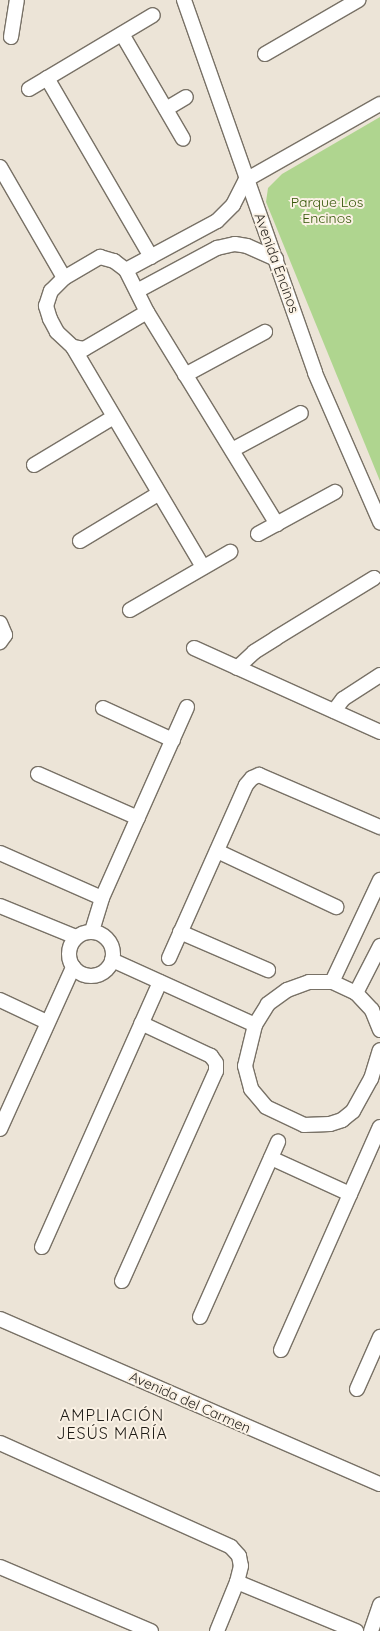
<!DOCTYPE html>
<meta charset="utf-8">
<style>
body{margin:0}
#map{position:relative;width:380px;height:1631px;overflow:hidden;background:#ece4d7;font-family:Quicksand,sans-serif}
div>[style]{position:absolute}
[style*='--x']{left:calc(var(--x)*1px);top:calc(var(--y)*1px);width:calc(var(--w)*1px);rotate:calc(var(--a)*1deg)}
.green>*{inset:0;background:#afd58f}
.roads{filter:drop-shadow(1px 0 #787166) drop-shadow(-1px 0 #787166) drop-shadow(0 1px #787166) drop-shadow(0 -1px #787166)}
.minor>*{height:14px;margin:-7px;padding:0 7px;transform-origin:7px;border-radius:7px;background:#fff}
.minor>.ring{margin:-7px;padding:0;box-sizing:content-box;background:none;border:14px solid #fff;border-radius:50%}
span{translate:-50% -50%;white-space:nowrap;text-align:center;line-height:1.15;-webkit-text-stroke:4px #faf1e4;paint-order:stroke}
.park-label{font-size:14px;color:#335607}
.street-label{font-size:14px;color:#201d18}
.quarter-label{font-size:16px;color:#201d18;letter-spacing:1px}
</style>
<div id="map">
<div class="green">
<div style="clip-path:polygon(380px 117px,380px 481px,266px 202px,268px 188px,282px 174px)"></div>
</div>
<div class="roads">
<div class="minor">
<div style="--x:184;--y:0;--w:395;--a:70.6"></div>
<div style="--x:315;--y:373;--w:163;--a:66.4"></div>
<div style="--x:122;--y:34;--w:121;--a:59.8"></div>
<div style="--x:11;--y:37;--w:37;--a:-81"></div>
<div style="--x:265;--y:54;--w:108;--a:-30.1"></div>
<div style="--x:47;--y:78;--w:207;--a:59.8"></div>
<div style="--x:29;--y:89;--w:144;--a:-30.8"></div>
<div style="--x:166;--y:109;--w:23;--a:-31"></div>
<div style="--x:0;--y:167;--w:128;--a:60"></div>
<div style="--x:126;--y:270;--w:103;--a:-28.3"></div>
<div style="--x:217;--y:221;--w:23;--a:-45"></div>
<div style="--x:233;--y:205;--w:28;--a:-63"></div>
<div style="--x:246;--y:180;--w:154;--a:-29.6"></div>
<div style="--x:137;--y:291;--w:91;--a:-28.3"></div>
<div style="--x:217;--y:248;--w:18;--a:-13"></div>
<div style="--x:235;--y:244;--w:12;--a:9"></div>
<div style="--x:247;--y:246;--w:32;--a:24"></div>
<div style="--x:73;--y:347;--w:11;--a:10"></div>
<div style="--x:84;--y:349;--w:73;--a:-30.4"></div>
<div style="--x:185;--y:375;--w:91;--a:-28.3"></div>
<div style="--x:232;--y:450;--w:78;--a:-28.2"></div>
<div style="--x:34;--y:465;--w:93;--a:-31"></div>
<div style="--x:258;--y:534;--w:88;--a:-28.6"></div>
<div style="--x:80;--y:541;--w:91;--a:-31.1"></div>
<div style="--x:203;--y:567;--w:256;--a:-120.6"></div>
<div style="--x:73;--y:347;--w:22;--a:-137"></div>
<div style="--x:57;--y:332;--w:15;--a:-118"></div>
<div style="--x:50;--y:319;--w:14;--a:-107"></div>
<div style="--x:46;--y:306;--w:16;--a:-72"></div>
<div style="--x:51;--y:291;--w:18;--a:-45"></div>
<div style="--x:64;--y:278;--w:42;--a:-30.3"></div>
<div style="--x:100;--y:257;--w:15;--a:16"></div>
<div style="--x:114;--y:261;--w:15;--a:37"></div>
<div style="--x:126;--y:270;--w:47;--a:63.4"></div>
<div style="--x:147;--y:312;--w:249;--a:58.5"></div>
<div style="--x:130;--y:610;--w:116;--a:-30.1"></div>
<div style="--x:0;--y:623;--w:13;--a:67"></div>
<div style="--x:5;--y:635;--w:9;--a:126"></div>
<div style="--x:194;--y:648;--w:204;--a:24.3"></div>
<div style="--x:237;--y:668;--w:23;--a:-43"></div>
<div style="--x:254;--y:652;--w:26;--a:-32"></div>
<div style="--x:276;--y:638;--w:115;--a:-31.5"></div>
<div style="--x:103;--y:708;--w:77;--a:24.6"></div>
<div style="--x:334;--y:711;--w:15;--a:-53"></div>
<div style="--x:343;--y:699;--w:44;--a:-33"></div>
<div style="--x:38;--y:774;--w:109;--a:23.7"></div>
<div style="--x:217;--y:851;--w:132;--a:25.2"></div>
<div style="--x:0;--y:853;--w:111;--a:23.8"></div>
<div style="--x:0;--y:906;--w:82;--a:22.2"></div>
<div style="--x:92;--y:931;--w:34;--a:-73"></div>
<div style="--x:102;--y:898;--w:209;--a:-66"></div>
<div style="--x:180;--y:932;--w:96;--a:23.4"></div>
<div class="ring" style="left:69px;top:932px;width:30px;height:30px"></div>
<div style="--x:169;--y:958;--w:189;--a:-66"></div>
<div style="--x:246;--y:785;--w:9;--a:-49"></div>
<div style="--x:252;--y:778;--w:8;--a:-23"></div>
<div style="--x:259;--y:775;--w:132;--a:23.3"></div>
<div style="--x:112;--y:960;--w:157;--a:24.4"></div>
<div style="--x:332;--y:982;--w:113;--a:-64.8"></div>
<div style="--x:356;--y:993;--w:53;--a:-62.9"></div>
<div style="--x:0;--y:1000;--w:52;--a:25.1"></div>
<div style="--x:380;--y:1030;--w:22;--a:-112"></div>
<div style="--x:372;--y:1010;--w:23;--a:-133"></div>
<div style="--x:356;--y:993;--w:26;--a:-155"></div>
<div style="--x:332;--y:982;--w:23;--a:180"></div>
<div style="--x:309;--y:982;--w:23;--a:160"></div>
<div style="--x:287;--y:990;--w:24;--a:144"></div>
<div style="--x:268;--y:1004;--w:25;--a:122"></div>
<div style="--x:255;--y:1025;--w:42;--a:103.7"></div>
<div style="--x:245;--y:1066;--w:24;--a:75"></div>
<div style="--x:251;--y:1089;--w:23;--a:50"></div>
<div style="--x:266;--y:1107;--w:42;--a:25.3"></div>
<div style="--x:304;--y:1125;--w:26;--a:-2"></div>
<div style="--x:330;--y:1124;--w:13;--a:-18"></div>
<div style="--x:342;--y:1120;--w:14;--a:-39"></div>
<div style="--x:353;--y:1111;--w:37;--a:-61"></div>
<div style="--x:371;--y:1079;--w:30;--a:-73"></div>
<div style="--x:0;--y:1129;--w:178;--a:-65.7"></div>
<div style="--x:271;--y:1158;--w:87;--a:24.5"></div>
<div style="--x:42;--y:1247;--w:290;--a:-66"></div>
<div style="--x:122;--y:1281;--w:230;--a:-65.9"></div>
<div style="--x:216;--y:1071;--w:8;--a:-90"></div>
<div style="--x:216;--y:1063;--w:9;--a:-126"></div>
<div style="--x:211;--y:1056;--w:77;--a:-154.8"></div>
<div style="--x:200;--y:1317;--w:192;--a:-66"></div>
<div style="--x:0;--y:1319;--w:414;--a:23.5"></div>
<div style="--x:281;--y:1350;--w:244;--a:-66.1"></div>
<div style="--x:357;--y:1389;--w:57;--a:-66.1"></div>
<div style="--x:0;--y:1443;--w:253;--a:24.2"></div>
<div style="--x:231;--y:1547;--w:12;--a:48"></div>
<div style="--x:239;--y:1556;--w:10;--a:79"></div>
<div style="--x:241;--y:1566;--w:16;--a:104"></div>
<div style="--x:237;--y:1582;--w:53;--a:112.2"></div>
<div style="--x:0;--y:1567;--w:164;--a:23"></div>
<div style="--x:237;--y:1582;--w:129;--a:22.4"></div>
<div style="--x:371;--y:1631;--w:28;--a:-71"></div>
</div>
</div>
<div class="park-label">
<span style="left:327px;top:210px">Parque Los<br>Encinos</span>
</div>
<div class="street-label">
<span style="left:277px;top:263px;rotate:70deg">Avenida Encinos</span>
<span style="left:190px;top:1402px;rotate:24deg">Avenida del Carmen</span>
</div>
<div class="quarter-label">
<span style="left:112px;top:1424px">AMPLIACIÓN<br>JESÚS MARÍA</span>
</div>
</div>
